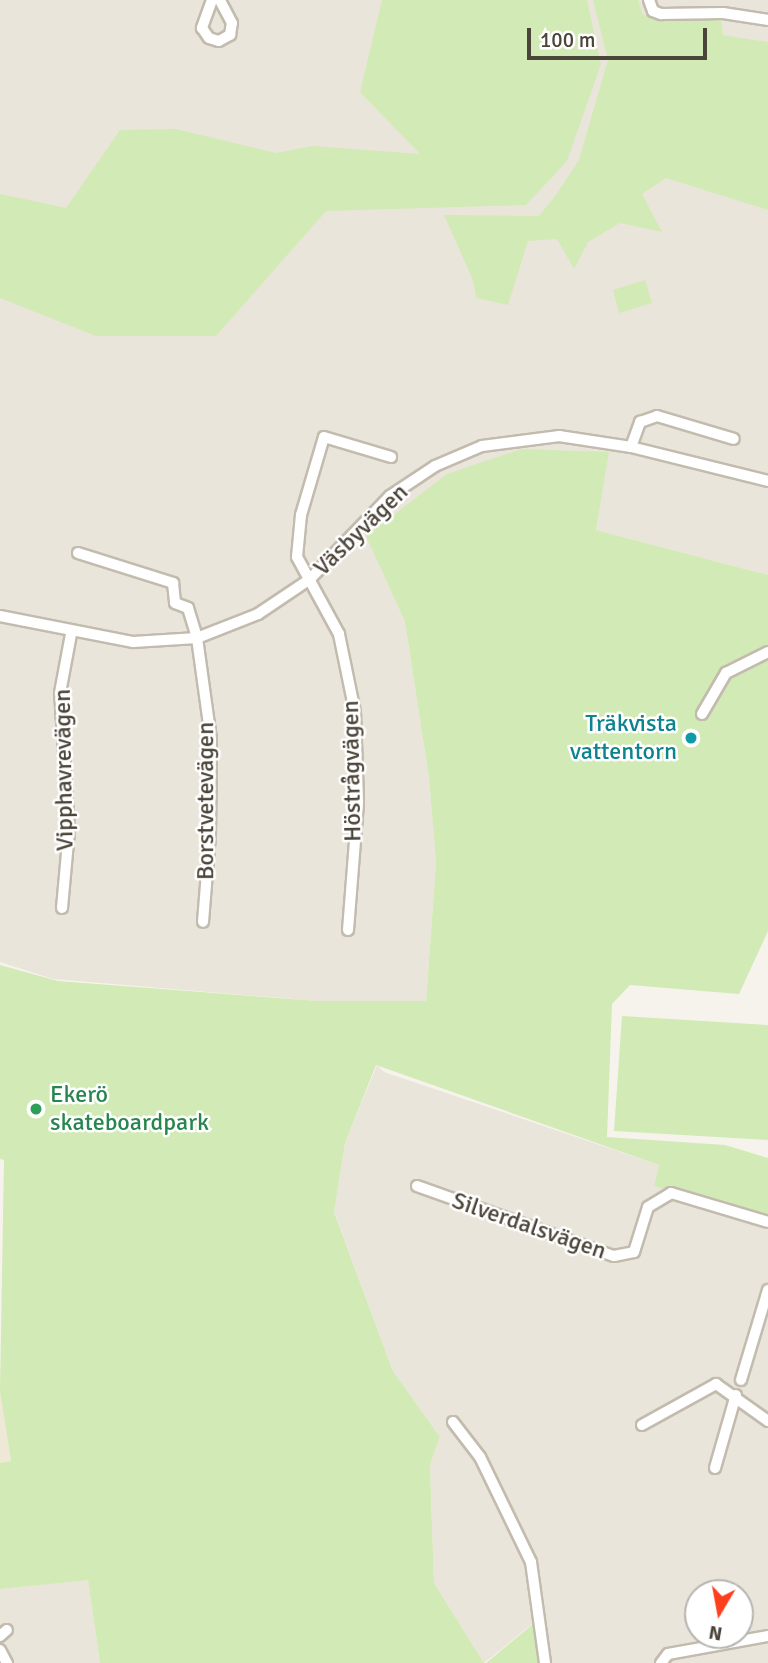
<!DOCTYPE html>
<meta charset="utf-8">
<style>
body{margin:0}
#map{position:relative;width:768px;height:1663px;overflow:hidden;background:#f6f3ec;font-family:Signika,sans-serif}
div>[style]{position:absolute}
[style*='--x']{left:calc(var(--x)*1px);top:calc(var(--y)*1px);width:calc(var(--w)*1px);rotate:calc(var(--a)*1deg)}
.residential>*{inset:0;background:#eae5da}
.education>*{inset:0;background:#efe8d6}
.green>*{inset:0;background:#d2eab5}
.roads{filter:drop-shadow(2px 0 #c2bbae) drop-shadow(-2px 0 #c2bbae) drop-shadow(0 2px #c2bbae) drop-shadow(0 -2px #c2bbae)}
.minor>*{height:10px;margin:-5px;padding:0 5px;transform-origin:5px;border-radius:5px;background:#fff}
.dots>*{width:19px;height:19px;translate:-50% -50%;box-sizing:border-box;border:4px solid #fff;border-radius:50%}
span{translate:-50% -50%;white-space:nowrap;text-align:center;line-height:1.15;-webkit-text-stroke:5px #fff;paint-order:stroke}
.street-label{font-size:24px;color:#4b4439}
.culture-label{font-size:24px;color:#0d838f}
.right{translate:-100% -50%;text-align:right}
.leisure-label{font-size:24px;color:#27864d}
.left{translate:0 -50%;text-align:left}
.north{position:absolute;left:684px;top:1579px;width:70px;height:70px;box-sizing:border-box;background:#fff;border:2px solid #b7b4b0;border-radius:50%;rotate:190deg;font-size:19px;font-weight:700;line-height:28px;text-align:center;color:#4b4439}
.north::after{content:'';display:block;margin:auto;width:24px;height:32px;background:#fc3f1d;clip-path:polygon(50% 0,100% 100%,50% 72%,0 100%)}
.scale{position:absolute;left:527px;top:28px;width:180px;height:32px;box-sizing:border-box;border:4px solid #4b4439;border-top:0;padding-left:9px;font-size:21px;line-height:24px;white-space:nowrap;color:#4b4439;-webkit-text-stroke:5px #fff;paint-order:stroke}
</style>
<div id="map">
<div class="residential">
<div style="clip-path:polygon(0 0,768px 0,768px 575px,596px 530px,608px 452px,367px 537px,405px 622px,429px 778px,436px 862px,426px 1001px,317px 1001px,53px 979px,0 962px)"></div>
<div style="clip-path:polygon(evenodd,377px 1065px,384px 1072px,659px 1165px,654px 1186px,768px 1222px,768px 1663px,542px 1663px,532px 1624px,484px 1663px,434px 1583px,430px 1465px,440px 1437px,393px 1371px,334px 1211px,345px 1143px,377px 1065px,698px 1593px,740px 1593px,740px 1635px,698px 1635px,698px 1593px)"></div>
<div style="clip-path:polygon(88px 1579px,100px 1663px,0 1663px,0 1589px)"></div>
</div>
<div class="education">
<div style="clip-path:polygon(0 1392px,11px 1462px,0 1463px)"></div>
</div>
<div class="green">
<div style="clip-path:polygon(382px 0,587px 0,601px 64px,567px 161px,526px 205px,326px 211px,216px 336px,96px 336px,0 298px,0 194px,66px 208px,120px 130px,176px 129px,276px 153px,312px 146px,420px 154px,360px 92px)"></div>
<div style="clip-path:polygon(593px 0,638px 0,643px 15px,721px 20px,723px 35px,768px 42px,768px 210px,666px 178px,642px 194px,662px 232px,620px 223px,588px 242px,574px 269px,557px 239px,528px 241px,508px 305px,476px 298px,473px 280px,444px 215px,539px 216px,556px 195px,579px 160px,608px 60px)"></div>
<div style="clip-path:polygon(645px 280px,652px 303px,619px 313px,613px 290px)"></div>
<div style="clip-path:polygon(521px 449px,609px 452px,596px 530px,768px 575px,768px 931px,739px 994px,630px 985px,612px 1004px,607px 1137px,725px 1145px,768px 1158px,768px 1222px,654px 1186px,659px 1165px,376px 1065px,345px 1143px,334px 1212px,393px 1371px,440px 1437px,430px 1465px,434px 1583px,484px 1663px,100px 1663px,88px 1580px,0 1589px,0 1463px,11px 1461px,0 1392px,4px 1160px,0 1159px,0 965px,58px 981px,317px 1001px,426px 1001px,436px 862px,429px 778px,405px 622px,366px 536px,447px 474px)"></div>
<div style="clip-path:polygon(622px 1016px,768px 1025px,768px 1140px,614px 1131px)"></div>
<div style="clip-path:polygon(533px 1624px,542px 1663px,486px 1663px)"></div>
</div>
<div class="roads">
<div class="minor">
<div style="--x:212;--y:0;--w:30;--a:110"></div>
<div style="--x:202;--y:28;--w:12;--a:55"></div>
<div style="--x:209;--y:38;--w:10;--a:17"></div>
<div style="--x:219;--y:41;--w:13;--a:-29"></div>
<div style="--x:230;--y:35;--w:12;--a:-81"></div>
<div style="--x:232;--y:23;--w:26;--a:-118"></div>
<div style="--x:649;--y:0;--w:12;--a:70"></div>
<div style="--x:653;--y:11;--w:9;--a:21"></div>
<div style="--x:661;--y:14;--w:62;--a:-0.9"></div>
<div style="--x:723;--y:13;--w:46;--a:8.8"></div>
<div style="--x:631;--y:447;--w:27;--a:-70"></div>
<div style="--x:640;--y:422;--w:18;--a:-19"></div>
<div style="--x:657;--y:416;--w:80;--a:16.6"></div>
<div style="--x:78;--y:553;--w:100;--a:17.5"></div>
<div style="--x:173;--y:583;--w:20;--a:84"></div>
<div style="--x:175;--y:603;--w:14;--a:21"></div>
<div style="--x:188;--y:608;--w:31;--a:73"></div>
<div style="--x:197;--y:638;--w:102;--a:82.1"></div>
<div style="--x:211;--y:739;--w:96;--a:90.6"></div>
<div style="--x:210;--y:835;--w:87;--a:94.6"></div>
<div style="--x:0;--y:616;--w:136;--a:11.1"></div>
<div style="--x:133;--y:642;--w:64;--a:-3.6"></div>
<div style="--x:197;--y:638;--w:66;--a:-21.5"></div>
<div style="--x:258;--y:614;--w:63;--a:-33.9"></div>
<div style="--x:310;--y:579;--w:115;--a:-46.1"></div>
<div style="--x:390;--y:496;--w:54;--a:-33.7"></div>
<div style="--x:435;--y:466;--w:51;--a:-23.1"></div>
<div style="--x:482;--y:446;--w:78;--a:-7.4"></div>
<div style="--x:559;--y:436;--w:73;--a:8.7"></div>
<div style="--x:631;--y:447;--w:141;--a:13.9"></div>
<div style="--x:702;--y:714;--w:48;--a:-59.7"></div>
<div style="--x:726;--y:673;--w:47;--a:-26.6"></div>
<div style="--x:62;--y:908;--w:77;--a:-84.8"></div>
<div style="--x:69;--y:831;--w:138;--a:-93.7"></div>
<div style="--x:60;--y:693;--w:60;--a:-79.4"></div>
<div style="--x:348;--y:930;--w:128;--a:-85.5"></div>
<div style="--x:358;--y:802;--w:90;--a:-91.9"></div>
<div style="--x:355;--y:712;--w:80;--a:-101.6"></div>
<div style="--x:339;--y:634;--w:88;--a:-118.6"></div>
<div style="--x:297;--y:557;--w:42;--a:-84.6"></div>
<div style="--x:301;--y:515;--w:81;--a:-73.6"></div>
<div style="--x:324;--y:437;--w:70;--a:16.6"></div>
<div style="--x:417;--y:1186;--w:209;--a:19.6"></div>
<div style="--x:614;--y:1256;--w:20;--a:-11"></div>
<div style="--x:634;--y:1252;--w:47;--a:-72.7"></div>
<div style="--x:648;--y:1207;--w:27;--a:-31"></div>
<div style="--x:671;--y:1193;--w:101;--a:16.6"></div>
<div style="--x:741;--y:1380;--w:94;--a:-73.3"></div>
<div style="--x:453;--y:1422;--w:44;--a:52.4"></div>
<div style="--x:480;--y:1457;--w:117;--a:64.1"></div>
<div style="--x:531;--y:1562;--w:102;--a:82.1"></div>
<div style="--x:642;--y:1425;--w:85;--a:-29"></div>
<div style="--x:716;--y:1384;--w:64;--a:35.4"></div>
<div style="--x:715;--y:1468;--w:76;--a:-74"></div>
<div style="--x:0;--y:1636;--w:9;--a:-41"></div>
<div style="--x:0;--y:1650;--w:15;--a:62"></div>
<div style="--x:661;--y:1663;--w:11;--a:-52"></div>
<div style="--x:668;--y:1654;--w:102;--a:-10.2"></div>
</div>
</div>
<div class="dots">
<div style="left:691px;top:738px;background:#0f9aa8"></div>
<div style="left:36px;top:1109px;background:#2e9e5b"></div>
</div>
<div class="street-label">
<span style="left:361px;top:530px;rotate:-44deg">Väsbyvägen</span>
<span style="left:64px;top:770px;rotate:-91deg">Vipphavrevägen</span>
<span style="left:352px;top:771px;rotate:-91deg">Höstrågvägen</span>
<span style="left:206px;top:801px;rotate:-90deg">Borstvetevägen</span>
<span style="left:529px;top:1226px;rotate:19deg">Silverdalsvägen</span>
</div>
<div class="culture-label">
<span class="right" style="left:677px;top:738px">Träkvista<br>vattentorn</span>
</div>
<div class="leisure-label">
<span class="left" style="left:50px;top:1109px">Ekerö<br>skateboardpark</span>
</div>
<div class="north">N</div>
<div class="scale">100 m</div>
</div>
